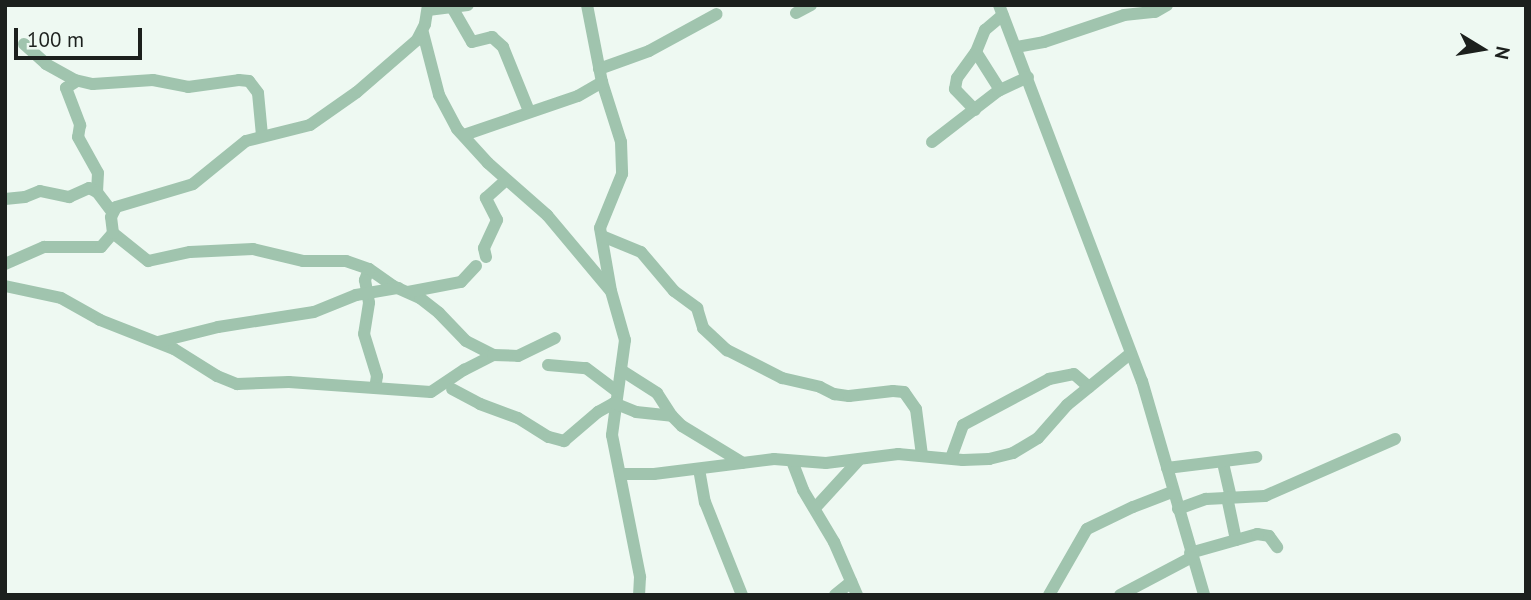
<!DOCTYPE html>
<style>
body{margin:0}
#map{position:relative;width:1531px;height:600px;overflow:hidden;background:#eef9f2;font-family:"PT Sans",sans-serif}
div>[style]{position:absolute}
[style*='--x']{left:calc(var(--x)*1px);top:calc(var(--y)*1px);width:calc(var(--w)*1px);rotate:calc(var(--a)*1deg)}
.minor>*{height:12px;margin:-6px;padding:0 6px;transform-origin:6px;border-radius:6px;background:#a0c4ae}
span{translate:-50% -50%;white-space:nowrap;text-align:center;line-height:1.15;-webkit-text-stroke:6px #eef9f2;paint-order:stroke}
.frame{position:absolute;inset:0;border:7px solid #1c201d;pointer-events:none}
.north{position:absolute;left:1447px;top:14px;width:70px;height:70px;-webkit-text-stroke:5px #eef9f2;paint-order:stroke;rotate:101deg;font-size:19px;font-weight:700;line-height:28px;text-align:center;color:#1c201d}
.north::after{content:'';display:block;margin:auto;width:24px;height:32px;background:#1c201d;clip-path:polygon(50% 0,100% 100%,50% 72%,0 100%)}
.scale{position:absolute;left:14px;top:28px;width:128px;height:32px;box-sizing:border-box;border:4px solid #1c201d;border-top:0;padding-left:9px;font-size:21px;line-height:24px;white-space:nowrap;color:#1c201d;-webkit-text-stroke:5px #eef9f2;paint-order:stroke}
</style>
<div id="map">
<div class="minor">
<div style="--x:587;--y:5;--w:78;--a:79"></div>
<div style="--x:602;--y:82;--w:63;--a:72.4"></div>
<div style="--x:621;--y:142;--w:32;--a:88"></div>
<div style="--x:622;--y:174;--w:58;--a:112.2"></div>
<div style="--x:600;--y:228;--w:64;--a:80.1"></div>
<div style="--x:611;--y:291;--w:51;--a:74.1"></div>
<div style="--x:625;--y:340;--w:96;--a:97.8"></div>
<div style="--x:612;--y:435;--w:145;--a:78.8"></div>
<div style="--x:640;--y:577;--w:18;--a:93"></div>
<div style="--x:999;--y:5;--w:402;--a:69.2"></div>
<div style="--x:1142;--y:381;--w:223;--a:73.8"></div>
<div style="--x:453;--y:9;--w:38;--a:60"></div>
<div style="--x:472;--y:42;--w:21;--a:-14"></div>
<div style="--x:492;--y:37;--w:15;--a:42"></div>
<div style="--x:503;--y:47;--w:69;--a:67.9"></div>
<div style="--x:428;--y:10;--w:40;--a:-7.1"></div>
<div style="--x:796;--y:13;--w:17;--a:-28"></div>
<div style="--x:423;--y:33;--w:64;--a:75.5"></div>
<div style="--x:439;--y:95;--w:38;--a:62"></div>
<div style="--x:457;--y:129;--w:46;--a:47.6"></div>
<div style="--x:488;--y:163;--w:79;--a:41.4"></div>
<div style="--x:547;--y:215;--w:98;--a:50"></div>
<div style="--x:24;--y:44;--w:30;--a:42"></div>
<div style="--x:46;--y:64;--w:33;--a:29"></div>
<div style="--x:75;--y:80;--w:18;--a:13"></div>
<div style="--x:93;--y:84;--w:60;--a:-3.8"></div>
<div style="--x:153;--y:80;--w:36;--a:11"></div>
<div style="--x:188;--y:87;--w:51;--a:-7.8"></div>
<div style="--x:239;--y:80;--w:10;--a:6"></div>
<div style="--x:249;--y:81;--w:15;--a:53"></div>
<div style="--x:258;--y:93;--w:42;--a:84.6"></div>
<div style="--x:1016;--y:47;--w:28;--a:-10"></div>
<div style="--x:1044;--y:42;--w:84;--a:-18.6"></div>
<div style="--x:1124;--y:15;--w:31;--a:-6"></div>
<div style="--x:1155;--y:12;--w:14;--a:-30"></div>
<div style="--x:976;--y:52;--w:45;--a:57.7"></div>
<div style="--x:599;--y:69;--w:53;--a:-19.8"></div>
<div style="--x:649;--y:51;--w:77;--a:-28.6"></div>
<div style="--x:77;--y:81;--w:13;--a:148"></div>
<div style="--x:66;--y:88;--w:40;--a:69"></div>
<div style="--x:80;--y:125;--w:12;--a:99"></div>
<div style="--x:78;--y:137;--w:41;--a:60.9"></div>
<div style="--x:98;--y:173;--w:19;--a:93"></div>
<div style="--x:975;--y:110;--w:29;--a:-134"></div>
<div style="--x:955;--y:89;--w:11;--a:-80"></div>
<div style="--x:957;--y:78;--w:32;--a:-54"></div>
<div style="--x:976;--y:52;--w:24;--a:-68"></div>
<div style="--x:985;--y:30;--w:23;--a:-40"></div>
<div style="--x:464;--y:135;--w:120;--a:-18.9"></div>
<div style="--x:578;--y:96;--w:28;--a:-30"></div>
<div style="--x:932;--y:142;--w:83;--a:-37.7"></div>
<div style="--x:998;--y:91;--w:33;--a:-25"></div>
<div style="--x:5;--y:199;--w:20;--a:-6"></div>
<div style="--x:25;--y:197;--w:16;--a:-22"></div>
<div style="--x:40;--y:191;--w:30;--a:12"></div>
<div style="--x:69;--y:197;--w:22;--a:-24"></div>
<div style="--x:89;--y:188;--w:9;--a:27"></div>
<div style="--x:97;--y:192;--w:25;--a:53"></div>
<div style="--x:113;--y:233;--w:45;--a:38.7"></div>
<div style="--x:148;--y:261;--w:43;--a:-12.1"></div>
<div style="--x:190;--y:252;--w:63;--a:-2.7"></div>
<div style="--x:253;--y:249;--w:51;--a:13.5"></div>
<div style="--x:303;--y:261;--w:43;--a:0"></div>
<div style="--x:346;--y:261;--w:24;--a:19"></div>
<div style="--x:369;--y:269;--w:29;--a:35"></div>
<div style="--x:393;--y:286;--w:30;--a:24"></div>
<div style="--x:420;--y:298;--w:24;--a:38"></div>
<div style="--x:439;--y:313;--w:39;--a:46"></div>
<div style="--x:466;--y:341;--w:30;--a:27"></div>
<div style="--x:602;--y:236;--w:42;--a:22.3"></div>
<div style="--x:641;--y:252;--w:51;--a:49.8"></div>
<div style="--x:674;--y:291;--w:29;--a:36"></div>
<div style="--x:697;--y:308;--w:21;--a:73"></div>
<div style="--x:703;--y:328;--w:33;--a:43"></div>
<div style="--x:727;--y:350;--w:62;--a:27"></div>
<div style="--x:782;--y:378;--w:39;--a:13"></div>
<div style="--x:820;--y:387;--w:16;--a:27"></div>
<div style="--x:834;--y:394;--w:15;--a:8"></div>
<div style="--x:849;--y:396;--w:44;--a:-6.5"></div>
<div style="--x:893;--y:391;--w:11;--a:5"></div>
<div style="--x:904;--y:392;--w:21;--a:55"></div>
<div style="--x:916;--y:409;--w:46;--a:82.6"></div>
<div style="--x:486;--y:257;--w:9;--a:-103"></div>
<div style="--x:484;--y:248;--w:31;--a:-65"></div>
<div style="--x:497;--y:220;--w:25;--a:-117"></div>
<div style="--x:486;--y:198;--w:27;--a:-42"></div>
<div style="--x:5;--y:264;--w:43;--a:-23.6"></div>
<div style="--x:44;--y:247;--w:57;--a:0"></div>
<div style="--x:101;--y:247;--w:18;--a:-49"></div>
<div style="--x:113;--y:233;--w:16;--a:-97"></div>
<div style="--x:111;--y:217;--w:11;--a:-63"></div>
<div style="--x:116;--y:207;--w:80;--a:-16.6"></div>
<div style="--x:193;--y:184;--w:68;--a:-39.1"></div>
<div style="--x:246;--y:141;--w:66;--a:-14"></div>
<div style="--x:310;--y:125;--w:57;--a:-35.1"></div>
<div style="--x:357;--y:92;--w:79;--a:-40.9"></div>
<div style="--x:417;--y:40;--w:18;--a:-63"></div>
<div style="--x:425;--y:24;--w:19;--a:-81"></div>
<div style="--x:369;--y:269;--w:12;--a:110"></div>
<div style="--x:365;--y:280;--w:23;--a:80"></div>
<div style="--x:369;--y:303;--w:31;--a:99"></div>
<div style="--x:364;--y:334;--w:44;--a:72.8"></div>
<div style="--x:377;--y:376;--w:12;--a:99"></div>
<div style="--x:5;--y:286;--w:57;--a:12.1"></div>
<div style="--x:61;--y:298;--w:45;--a:29.4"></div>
<div style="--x:100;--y:320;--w:79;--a:21.4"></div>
<div style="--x:174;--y:349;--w:51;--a:32.1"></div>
<div style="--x:217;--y:376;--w:22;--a:22"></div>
<div style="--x:237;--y:384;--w:52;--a:-2.2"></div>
<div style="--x:289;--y:382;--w:142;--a:4"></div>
<div style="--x:431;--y:392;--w:40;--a:-34"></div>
<div style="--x:464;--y:370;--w:33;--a:-27"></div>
<div style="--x:493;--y:355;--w:25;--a:2"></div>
<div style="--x:518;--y:356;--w:41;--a:-25.9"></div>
<div style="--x:408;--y:292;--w:54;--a:-10.7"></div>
<div style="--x:461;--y:282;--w:22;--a:-47"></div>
<div style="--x:158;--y:342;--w:62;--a:-14"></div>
<div style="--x:218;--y:327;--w:97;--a:-8.9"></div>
<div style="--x:314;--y:312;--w:45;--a:-22"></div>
<div style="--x:356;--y:295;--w:43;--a:-9.5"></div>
<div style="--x:548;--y:365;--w:38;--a:5"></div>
<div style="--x:586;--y:368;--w:38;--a:37"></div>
<div style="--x:621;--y:370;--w:43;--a:32.6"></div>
<div style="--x:657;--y:393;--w:27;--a:57"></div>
<div style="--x:672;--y:416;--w:14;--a:45"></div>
<div style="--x:682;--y:426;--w:71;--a:31.2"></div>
<div style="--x:452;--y:389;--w:32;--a:28"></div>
<div style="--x:480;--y:404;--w:40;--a:20.2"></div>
<div style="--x:518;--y:418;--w:36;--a:32"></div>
<div style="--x:549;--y:437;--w:16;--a:15"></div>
<div style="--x:564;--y:441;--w:45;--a:-40.5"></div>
<div style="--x:598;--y:412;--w:18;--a:-29"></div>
<div style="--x:614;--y:403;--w:24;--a:22"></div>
<div style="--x:636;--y:412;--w:36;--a:6"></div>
<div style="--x:951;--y:458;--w:35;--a:-70"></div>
<div style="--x:963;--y:425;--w:98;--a:-28.1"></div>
<div style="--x:1049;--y:379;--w:25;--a:-11"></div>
<div style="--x:1074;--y:374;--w:20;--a:41"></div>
<div style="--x:792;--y:461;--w:31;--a:69"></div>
<div style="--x:803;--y:490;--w:61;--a:59.2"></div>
<div style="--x:834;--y:542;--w:58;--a:66.5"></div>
<div style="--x:1223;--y:463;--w:35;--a:77"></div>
<div style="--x:1167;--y:468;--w:90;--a:-7"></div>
<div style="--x:699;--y:469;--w:34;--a:80"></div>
<div style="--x:705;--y:502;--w:100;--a:68.3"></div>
<div style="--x:620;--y:474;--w:34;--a:0"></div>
<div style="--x:654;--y:474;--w:121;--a:-7.1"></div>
<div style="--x:774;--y:459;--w:52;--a:4.4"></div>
<div style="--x:826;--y:463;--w:73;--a:-7.1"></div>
<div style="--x:898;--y:454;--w:65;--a:5.3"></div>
<div style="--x:963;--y:460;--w:26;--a:-2"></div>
<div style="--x:989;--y:459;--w:25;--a:-14"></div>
<div style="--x:1013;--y:453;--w:29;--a:-31"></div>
<div style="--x:1038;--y:438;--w:44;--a:-48.7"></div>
<div style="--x:1067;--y:405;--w:82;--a:-39.1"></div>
<div style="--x:1227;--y:497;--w:44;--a:78.2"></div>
<div style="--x:815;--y:508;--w:64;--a:-47.5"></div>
<div style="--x:1178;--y:509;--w:30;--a:-20"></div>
<div style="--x:1206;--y:499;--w:59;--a:-2.9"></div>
<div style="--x:1265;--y:496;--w:142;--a:-23.7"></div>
<div style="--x:1190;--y:553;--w:70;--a:-15.8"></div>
<div style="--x:1257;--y:534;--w:12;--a:9"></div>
<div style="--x:1269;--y:536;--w:14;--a:54"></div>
<div style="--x:835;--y:595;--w:21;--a:-39"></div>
<div style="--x:1049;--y:595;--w:76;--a:-60.1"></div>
<div style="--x:1087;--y:529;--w:51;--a:-25.6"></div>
<div style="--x:1133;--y:507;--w:42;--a:-21"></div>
<div style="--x:1120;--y:595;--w:81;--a:-27.8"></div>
</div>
<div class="frame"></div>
<div class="north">N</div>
<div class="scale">100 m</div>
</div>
